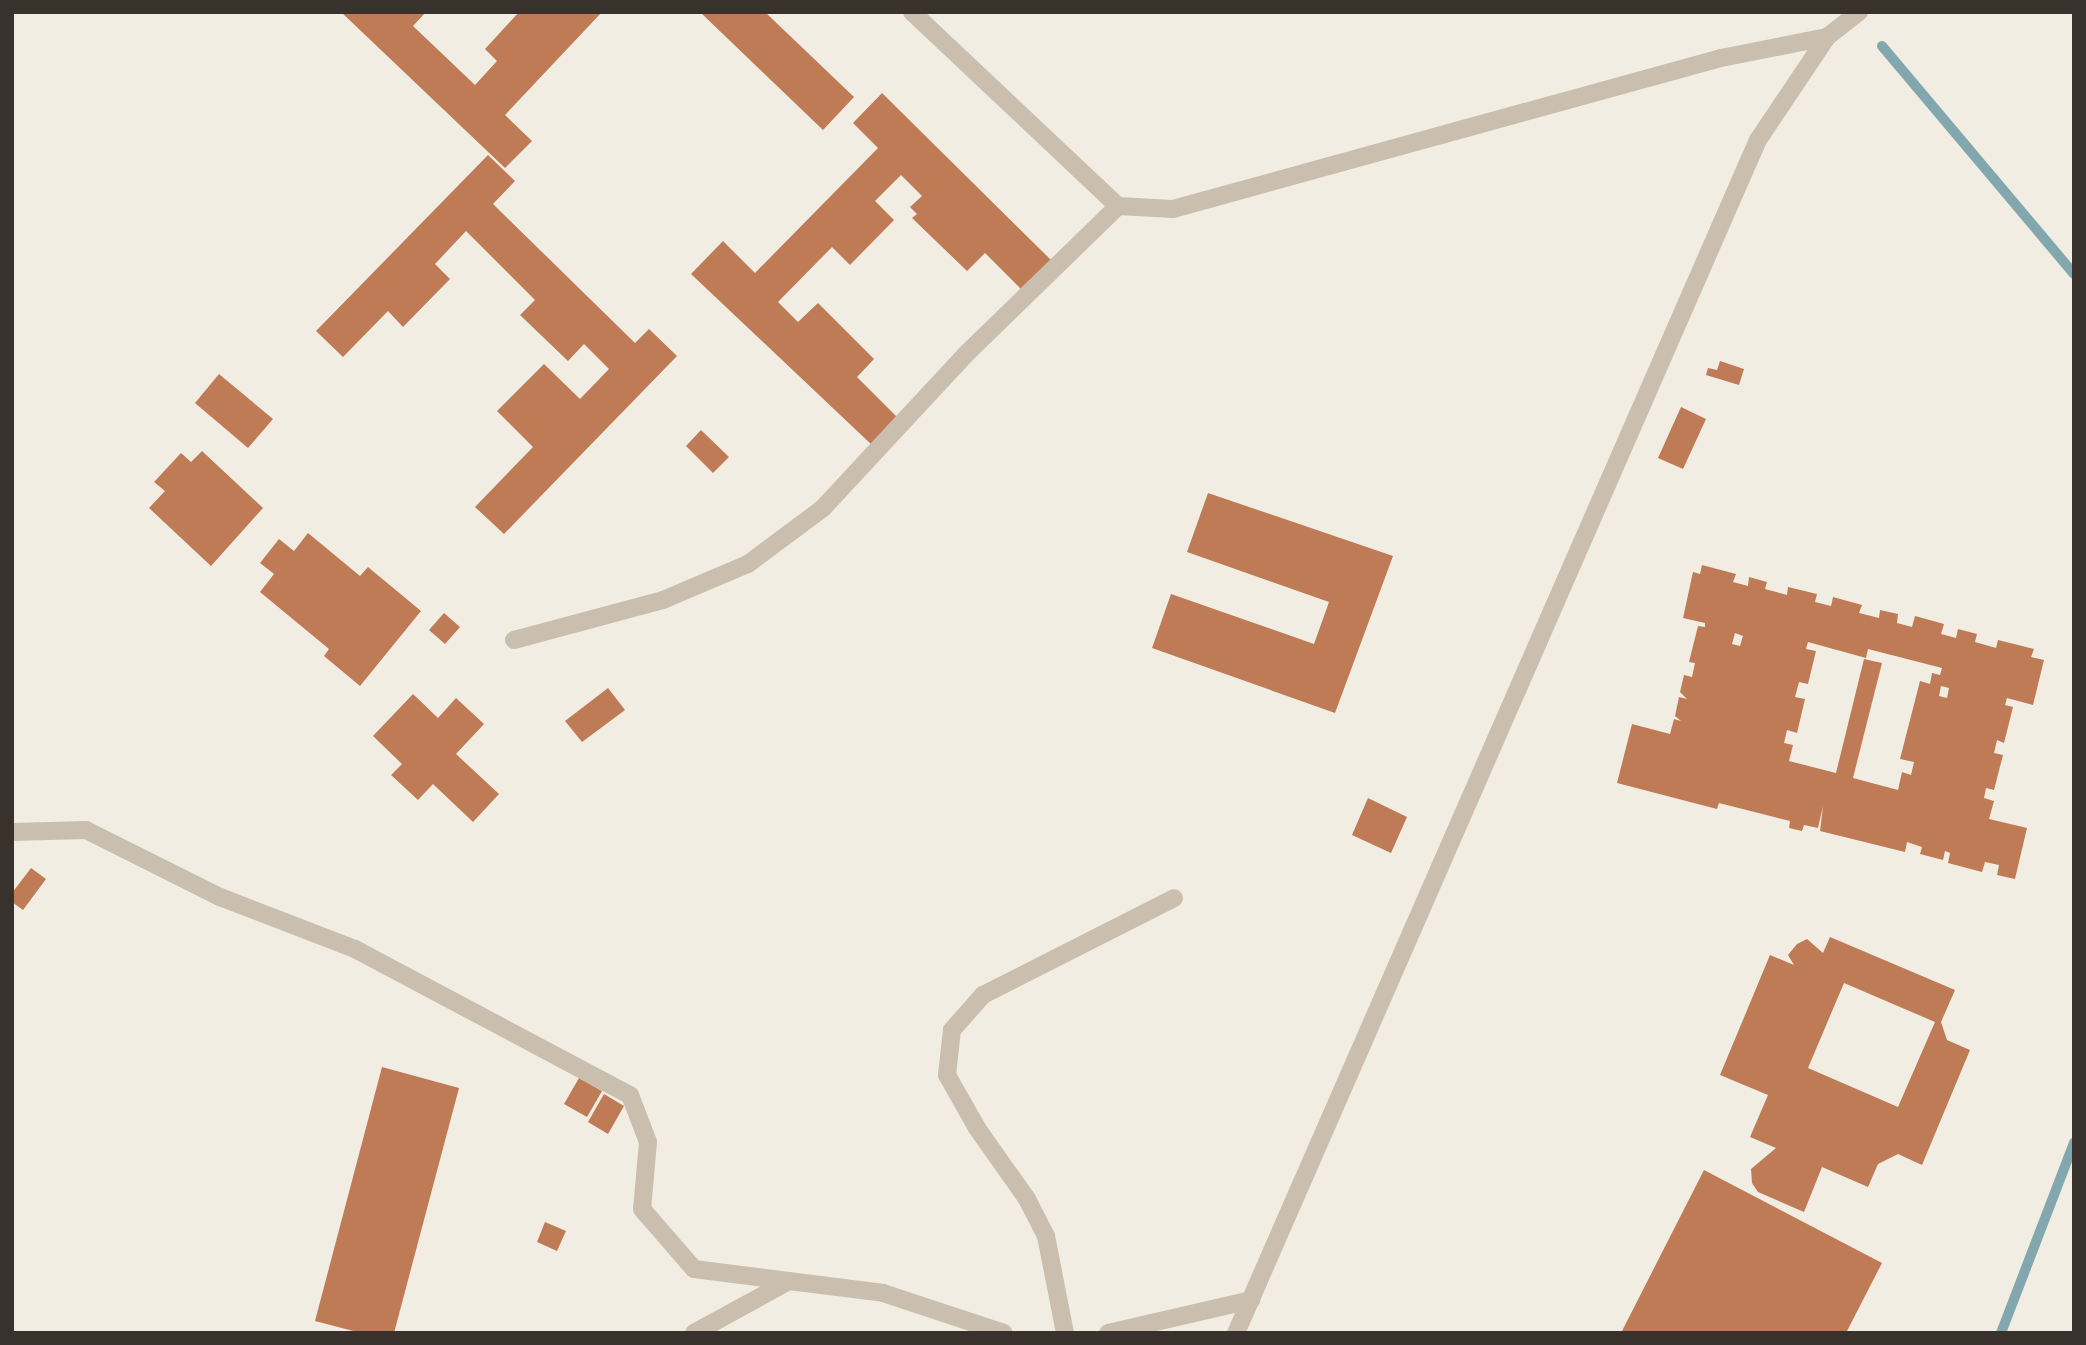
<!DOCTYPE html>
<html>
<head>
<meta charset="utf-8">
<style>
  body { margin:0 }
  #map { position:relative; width:2086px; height:1345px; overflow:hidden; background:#f2ede2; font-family:Raleway,sans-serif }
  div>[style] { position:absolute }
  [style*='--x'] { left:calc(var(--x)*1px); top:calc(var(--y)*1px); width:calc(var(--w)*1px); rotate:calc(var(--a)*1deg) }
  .stream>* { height:10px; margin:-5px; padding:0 5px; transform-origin:5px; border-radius:5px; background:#83a7ae }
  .building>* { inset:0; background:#be7b55 }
  .service>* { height:18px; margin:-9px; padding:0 9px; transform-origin:9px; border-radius:9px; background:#cabfae }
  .minor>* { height:18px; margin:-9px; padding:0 9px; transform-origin:9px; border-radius:9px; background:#cabfae }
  span { translate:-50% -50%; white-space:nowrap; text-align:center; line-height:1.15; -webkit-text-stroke:7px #faf6ef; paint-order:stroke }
  .frame { position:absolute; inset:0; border:14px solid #39322c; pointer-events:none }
</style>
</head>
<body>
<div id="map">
  <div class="stream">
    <div style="--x:1882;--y:46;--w:298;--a:49.9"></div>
    <div style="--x:2001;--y:1333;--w:204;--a:-69"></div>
  </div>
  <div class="building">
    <div style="clip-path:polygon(341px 12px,426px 12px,413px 26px,475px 85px,497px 61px,485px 49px,519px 12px,602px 12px,505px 115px,532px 141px,505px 168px)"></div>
    <div style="clip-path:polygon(700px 12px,765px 12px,854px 97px,823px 130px)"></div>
    <div style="clip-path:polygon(882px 93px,1052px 261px,1023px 291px,985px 253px,967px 271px,912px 218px,917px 214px,910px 207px,922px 196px,901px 175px,875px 201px,894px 220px,850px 265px,832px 247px,778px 302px,798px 322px,818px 303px,874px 359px,857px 377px,899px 419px,873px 446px,691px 274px,723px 241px,755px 273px,878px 148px,853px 123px)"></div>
    <div style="clip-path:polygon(488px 155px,515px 181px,493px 204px,635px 343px,649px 329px,677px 356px,504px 534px,475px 507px,533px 447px,497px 411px,544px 364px,580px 399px,609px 369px,584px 344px,568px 361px,520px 315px,535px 300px,466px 231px,435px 264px,450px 279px,403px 327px,388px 311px,343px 357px,316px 331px)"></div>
    <div style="clip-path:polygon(1720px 361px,1744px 369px,1739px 385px,1706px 375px,1708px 368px,1717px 370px)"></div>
    <div style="clip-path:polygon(219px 374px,273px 419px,248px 448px,195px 403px)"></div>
    <div style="clip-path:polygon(1681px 407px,1706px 419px,1683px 469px,1658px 458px)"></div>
    <div style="clip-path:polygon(701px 430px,729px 457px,713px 473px,686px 446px)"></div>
    <div style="clip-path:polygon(202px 451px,263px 508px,211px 566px,149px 508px,165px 491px,154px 482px,181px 453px,191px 462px)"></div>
    <div style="clip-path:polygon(1208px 493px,1393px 556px,1335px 713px,1152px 648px,1171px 594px,1314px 644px,1329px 602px,1187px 552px)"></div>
    <div style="clip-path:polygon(308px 533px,360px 576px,368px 567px,421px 611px,360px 686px,324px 656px,329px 649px,260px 592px,274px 574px,260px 563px,279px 539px,294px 551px)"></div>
    <div style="clip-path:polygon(evenodd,1702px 565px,1736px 574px,1733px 582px,1748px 586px,1749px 577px,1767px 582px,1765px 589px,1787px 595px,1788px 587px,1817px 594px,1815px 602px,1831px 606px,1833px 597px,1862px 605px,1859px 613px,1879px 618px,1880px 610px,1898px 614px,1897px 623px,1912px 627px,1915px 616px,1944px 624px,1941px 634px,1956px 638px,1958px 629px,1977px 634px,1975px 642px,1996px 648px,1998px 640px,2034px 649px,2031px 657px,2044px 660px,2033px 705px,2007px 698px,2005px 705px,2013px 707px,2004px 743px,1997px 740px,1994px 753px,2003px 755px,1994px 790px,1986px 788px,1984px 798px,1994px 801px,1989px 819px,2027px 828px,2015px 879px,1997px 875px,1999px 865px,1985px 862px,1982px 872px,1948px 863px,1950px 853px,1945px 851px,1943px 860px,1920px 854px,1922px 847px,1907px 842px,1905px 852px,1820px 831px,1823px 806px,1818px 828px,1804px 825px,1802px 831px,1789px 828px,1790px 821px,1719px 803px,1717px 809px,1617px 783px,1632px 724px,1670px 734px,1674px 719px,1681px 721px,1675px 716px,1679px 697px,1687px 699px,1680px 692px,1684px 675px,1692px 677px,1695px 663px,1689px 662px,1698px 626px,1705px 627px,1705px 623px,1683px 618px,1693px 572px,1700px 574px,1702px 565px,1735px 633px,1743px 636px,1740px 646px,1732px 644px,1735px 633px,1702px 565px,1808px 642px,1866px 658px,1868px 649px,1942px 668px,1940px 675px,1932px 673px,1930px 684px,1920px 681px,1900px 759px,1914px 762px,1911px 775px,1902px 772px,1898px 790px,1853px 778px,1882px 663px,1864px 659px,1836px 773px,1789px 761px,1793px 745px,1784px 743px,1787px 730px,1797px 733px,1805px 699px,1795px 697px,1799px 682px,1808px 684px,1816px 651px,1806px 649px,1808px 642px,1702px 565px,1941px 686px,1949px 688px,1947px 698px,1939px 696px,1941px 686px)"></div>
    <div style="clip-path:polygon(444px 613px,460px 627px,445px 644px,429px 630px)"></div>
    <div style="clip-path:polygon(608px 688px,625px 710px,582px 742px,565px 721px)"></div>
    <div style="clip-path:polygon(413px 694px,438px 718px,456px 698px,484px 724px,456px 754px,499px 794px,473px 822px,433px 784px,418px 800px,391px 775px,402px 764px,373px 736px)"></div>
    <div style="clip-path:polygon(1368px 798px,1407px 817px,1391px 853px,1352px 835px)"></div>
    <div style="clip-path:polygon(31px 868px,46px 879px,23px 910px,12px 902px,12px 893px)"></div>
    <div style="clip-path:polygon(evenodd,1830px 937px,1955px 990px,1941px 1022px,1947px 1040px,1970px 1050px,1922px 1165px,1898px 1154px,1878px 1164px,1868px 1187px,1822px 1167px,1804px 1212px,1758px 1192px,1752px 1183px,1751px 1169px,1776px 1148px,1750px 1137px,1768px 1095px,1720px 1075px,1770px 955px,1794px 965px,1788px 955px,1797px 944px,1807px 939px,1823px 953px,1830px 937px,1844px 983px,1935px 1022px,1898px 1107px,1808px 1068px,1844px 983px)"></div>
    <div style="clip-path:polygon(382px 1067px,459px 1088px,394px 1333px,361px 1333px,315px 1321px)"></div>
    <div style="clip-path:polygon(579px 1078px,602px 1091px,587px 1117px,564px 1104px)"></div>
    <div style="clip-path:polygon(604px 1094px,624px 1106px,608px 1134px,588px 1122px)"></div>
    <div style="clip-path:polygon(1704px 1170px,1882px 1263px,1846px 1333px,1621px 1333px)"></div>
    <div style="clip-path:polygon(545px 1222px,566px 1231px,557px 1251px,537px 1242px)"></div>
  </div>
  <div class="service">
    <div style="--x:912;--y:12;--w:283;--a:43.3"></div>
    <div style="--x:1118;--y:206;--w:55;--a:3.1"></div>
    <div style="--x:1173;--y:209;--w:568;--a:-15.41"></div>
    <div style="--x:1721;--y:58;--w:108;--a:-11.2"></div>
    <div style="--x:514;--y:640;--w:154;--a:-15"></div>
    <div style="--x:663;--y:600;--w:92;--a:-23"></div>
    <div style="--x:748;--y:564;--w:94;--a:-36.7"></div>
    <div style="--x:823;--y:508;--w:209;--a:-47.1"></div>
    <div style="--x:965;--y:355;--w:214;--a:-44.2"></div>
    <div style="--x:694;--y:1333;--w:108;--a:-28.7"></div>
    <div style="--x:1065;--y:1333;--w:99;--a:-101.1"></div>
    <div style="--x:1046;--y:1236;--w:42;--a:-117.2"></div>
    <div style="--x:1027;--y:1199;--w:87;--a:-125.2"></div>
    <div style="--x:977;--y:1128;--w:61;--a:-119.5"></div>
    <div style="--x:947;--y:1075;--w:45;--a:-83.7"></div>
    <div style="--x:952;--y:1030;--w:47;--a:-48.5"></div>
    <div style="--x:983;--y:995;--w:214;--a:-26.9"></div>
    <div style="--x:1236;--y:1333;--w:1302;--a:-66.37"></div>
    <div style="--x:1758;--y:140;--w:124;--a:-56.2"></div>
    <div style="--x:1827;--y:37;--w:41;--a:-38"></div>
  </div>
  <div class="minor">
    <div style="--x:12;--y:832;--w:74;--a:-1.5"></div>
    <div style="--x:86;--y:830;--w:150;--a:26.6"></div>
    <div style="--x:220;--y:897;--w:145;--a:21.1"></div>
    <div style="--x:355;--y:949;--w:311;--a:28"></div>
    <div style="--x:630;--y:1095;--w:50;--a:69"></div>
    <div style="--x:648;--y:1142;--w:67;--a:95.1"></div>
    <div style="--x:642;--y:1209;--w:79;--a:49.1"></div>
    <div style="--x:694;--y:1269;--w:191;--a:7.2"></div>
    <div style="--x:883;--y:1293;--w:127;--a:18.3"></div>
    <div style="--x:1108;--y:1333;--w:147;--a:-13"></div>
  </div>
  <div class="frame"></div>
</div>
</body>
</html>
